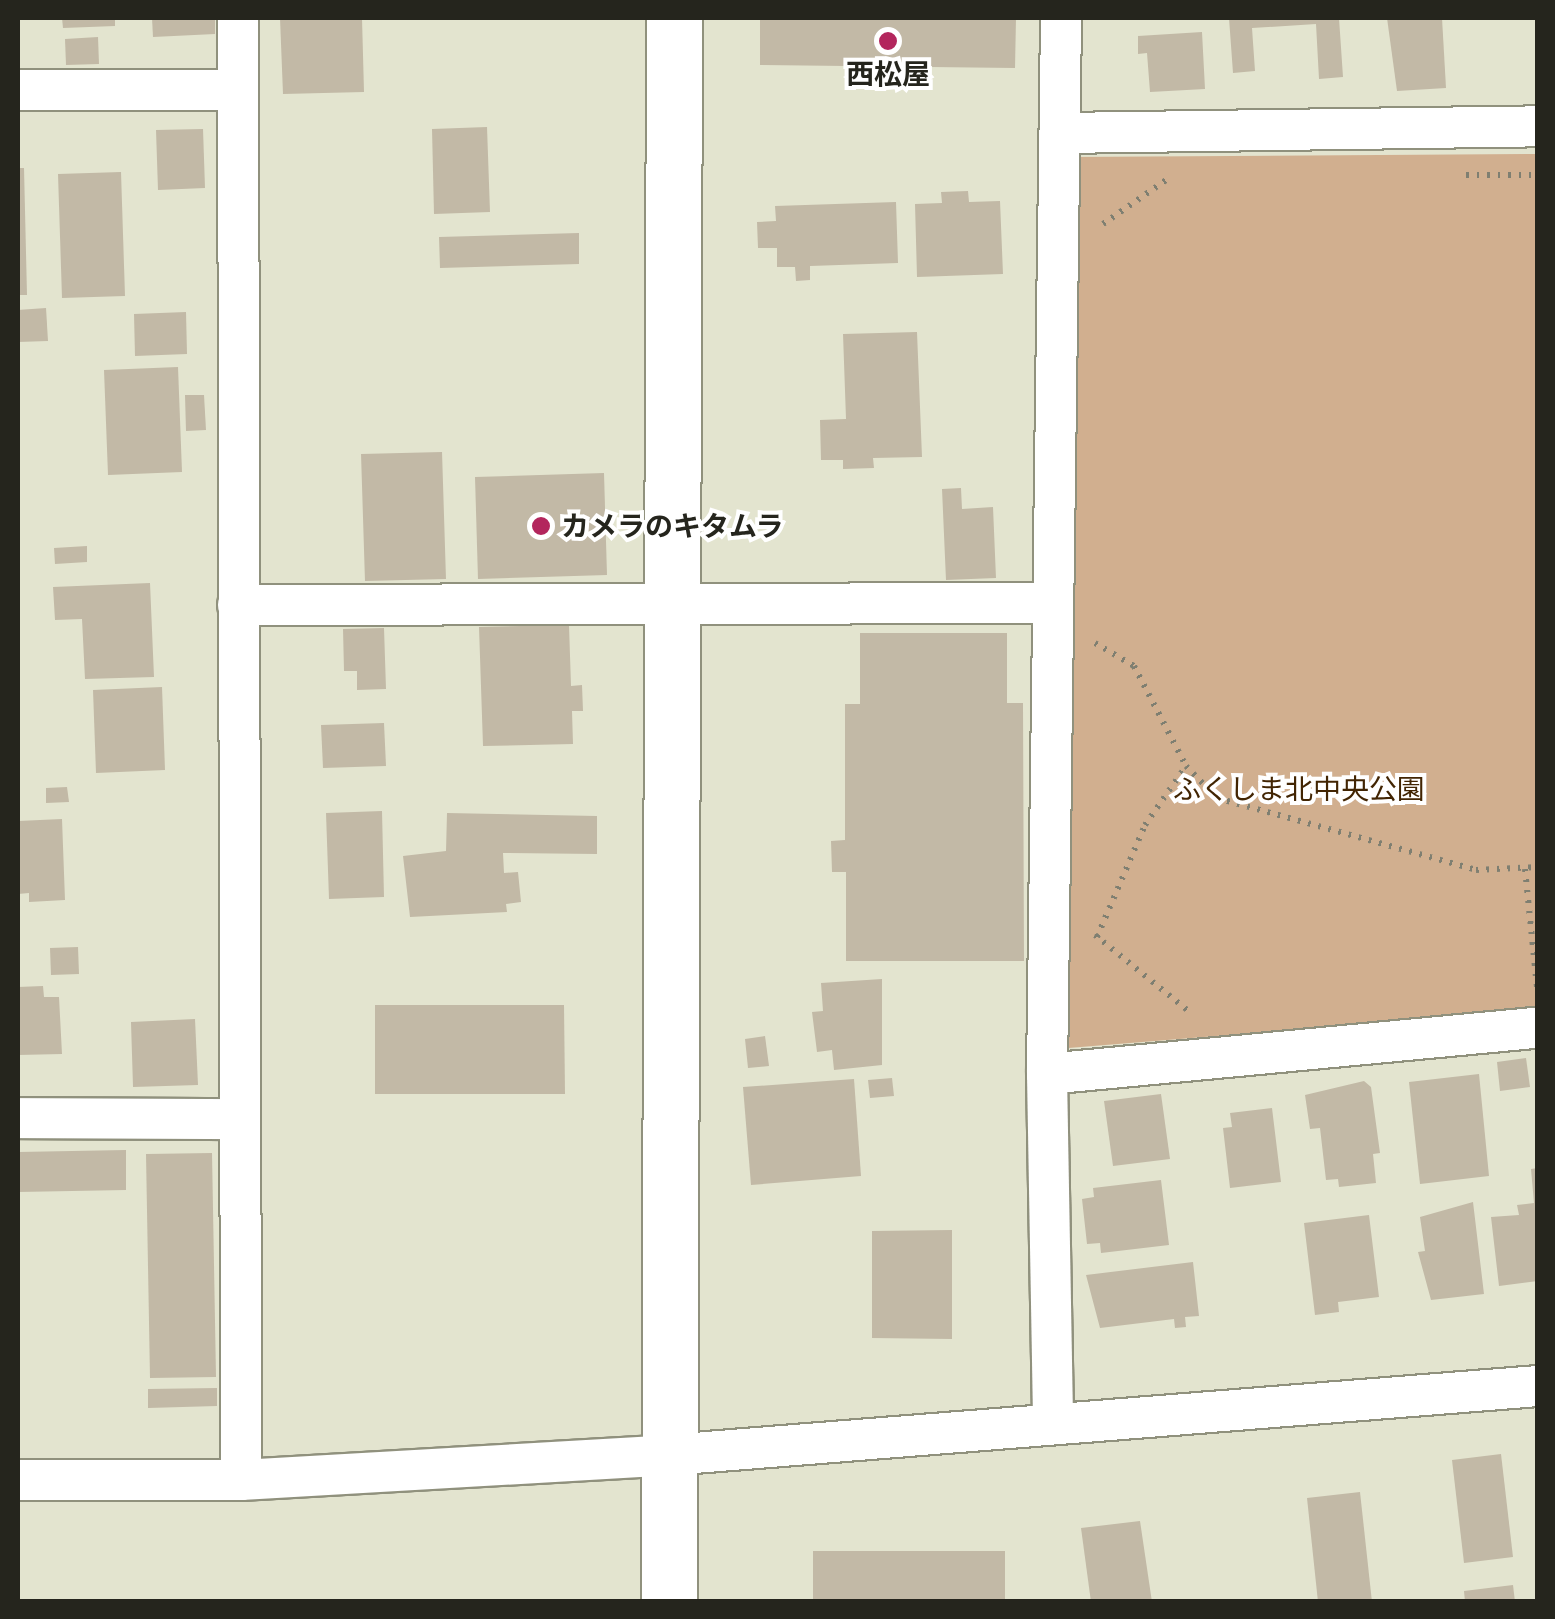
<!DOCTYPE html>
<html>
<head>
<meta charset="utf-8">
<style>
  body { margin:0 }
  #map { position:relative; width:1555px; height:1619px; overflow:hidden; background:#e3e4cf; font-family:Figtree,"Noto Sans JP",sans-serif }
  div>[style] { position:absolute }
  [style*='--x'] { left:calc(var(--x)*1px); top:calc(var(--y)*1px); width:calc(var(--w)*1px); rotate:calc(var(--a)*1deg) }
  .green>* { inset:0; background:#d1af8f }
  .building>* { inset:0; background:#c2b9a6 }
  .path>* { height:6px; margin-top:-3px; transform-origin:0; background:repeating-linear-gradient(90deg,#7f7f71 0 2.5px,transparent 0 10.5px) }
  .roads { filter:drop-shadow(2px 0 #90917d) drop-shadow(-2px 0 #90917d) drop-shadow(0 2px #90917d) drop-shadow(0 -2px #90917d) }
  .street>* { height:40px; margin:-20px; padding:0 20px; transform-origin:20px; border-radius:20px; background:#fff }
  .secondary>* { height:55px; margin:-27.5px; padding:0 27.5px; transform-origin:27.5px; border-radius:27.5px; background:#fff }
  .dots>* { width:28px; height:28px; translate:-50% -50%; box-sizing:border-box; border:5px solid #fff; border-radius:50% }
  span { translate:-50% -50%; white-space:nowrap; text-align:center; line-height:1.15; -webkit-text-stroke:8px #fff; paint-order:stroke }
  .poi-label { font-size:28px; color:#25251d; font-weight:700 }
  .left { translate:0 -50%; text-align:left }
  .park-label { font-size:28px; color:#422503 }
  .frame { position:absolute; inset:0; border:20px solid #25251d; pointer-events:none }
</style>
</head>
<body>
<div id="map">
  <div class="green">
    <div style="clip-path:polygon(1537px 154px,1537px 1010px,1056px 1049px,1069px 157px)"></div>
  </div>
  <div class="building">
    <div style="clip-path:polygon(62px 18px,115px 18px,115px 26px,63px 28px)"></div>
    <div style="clip-path:polygon(152px 18px,215px 18px,215px 34px,153px 37px)"></div>
    <div style="clip-path:polygon(280px 18px,362px 18px,364px 92px,283px 94px)"></div>
    <div style="clip-path:polygon(760px 18px,1016px 18px,1015px 68px,760px 65px)"></div>
    <div style="clip-path:polygon(1229px 18px,1339px 18px,1343px 77px,1319px 79px,1316px 24px,1252px 28px,1255px 71px,1233px 73px)"></div>
    <div style="clip-path:polygon(1387px 18px,1442px 18px,1446px 88px,1397px 91px)"></div>
    <div style="clip-path:polygon(1202px 32px,1205px 89px,1150px 92px,1147px 53px,1138px 54px,1138px 36px)"></div>
    <div style="clip-path:polygon(98px 37px,99px 64px,66px 65px,65px 39px)"></div>
    <div style="clip-path:polygon(487px 127px,490px 212px,434px 214px,432px 129px)"></div>
    <div style="clip-path:polygon(203px 129px,205px 188px,158px 190px,156px 130px)"></div>
    <div style="clip-path:polygon(18px 168px,24px 168px,27px 295px,18px 295px)"></div>
    <div style="clip-path:polygon(121px 172px,125px 296px,62px 298px,58px 174px)"></div>
    <div style="clip-path:polygon(968px 191px,969px 202px,1000px 201px,1003px 274px,917px 277px,915px 204px,942px 203px,941px 192px)"></div>
    <div style="clip-path:polygon(896px 202px,898px 263px,810px 266px,810px 280px,796px 281px,795px 267px,777px 267px,777px 248px,758px 248px,757px 222px,776px 221px,775px 206px)"></div>
    <div style="clip-path:polygon(579px 233px,579px 264px,440px 268px,439px 237px)"></div>
    <div style="clip-path:polygon(46px 308px,48px 341px,18px 342px,18px 310px)"></div>
    <div style="clip-path:polygon(186px 312px,187px 354px,135px 356px,134px 314px)"></div>
    <div style="clip-path:polygon(917px 332px,922px 457px,873px 458px,874px 468px,843px 469px,843px 460px,821px 460px,820px 420px,846px 419px,843px 334px)"></div>
    <div style="clip-path:polygon(178px 367px,182px 472px,108px 475px,104px 370px)"></div>
    <div style="clip-path:polygon(185px 395px,204px 395px,206px 430px,186px 431px)"></div>
    <div style="clip-path:polygon(442px 452px,446px 579px,365px 581px,361px 454px)"></div>
    <div style="clip-path:polygon(604px 473px,607px 575px,478px 579px,475px 477px)"></div>
    <div style="clip-path:polygon(961px 488px,962px 509px,993px 507px,996px 578px,946px 580px,942px 489px)"></div>
    <div style="clip-path:polygon(87px 546px,87px 562px,55px 564px,54px 548px)"></div>
    <div style="clip-path:polygon(150px 583px,154px 677px,85px 679px,82px 619px,55px 620px,53px 587px)"></div>
    <div style="clip-path:polygon(569px 625px,571px 686px,582px 685px,583px 711px,572px 711px,573px 744px,483px 746px,479px 627px)"></div>
    <div style="clip-path:polygon(384px 628px,386px 689px,357px 690px,357px 671px,344px 671px,343px 629px)"></div>
    <div style="clip-path:polygon(860px 633px,1007px 633px,1007px 703px,1023px 703px,1024px 961px,846px 961px,846px 872px,832px 872px,831px 841px,845px 840px,845px 704px,860px 704px)"></div>
    <div style="clip-path:polygon(162px 687px,165px 770px,96px 773px,93px 690px)"></div>
    <div style="clip-path:polygon(384px 723px,386px 766px,323px 768px,321px 725px)"></div>
    <div style="clip-path:polygon(67px 787px,69px 802px,46px 803px,46px 788px)"></div>
    <div style="clip-path:polygon(382px 811px,384px 897px,329px 899px,326px 813px)"></div>
    <div style="clip-path:polygon(447px 813px,597px 816px,597px 854px,503px 853px,504px 873px,518px 872px,521px 902px,506px 904px,507px 912px,410px 917px,403px 856px,446px 851px)"></div>
    <div style="clip-path:polygon(62px 819px,65px 900px,29px 902px,29px 893px,18px 894px,18px 821px)"></div>
    <div style="clip-path:polygon(78px 947px,79px 974px,51px 975px,50px 948px)"></div>
    <div style="clip-path:polygon(882px 979px,882px 1065px,834px 1070px,832px 1050px,817px 1052px,812px 1012px,823px 1011px,821px 983px)"></div>
    <div style="clip-path:polygon(43px 986px,44px 997px,59px 997px,62px 1054px,18px 1055px,18px 987px)"></div>
    <div style="clip-path:polygon(375px 1005px,564px 1005px,565px 1094px,375px 1094px)"></div>
    <div style="clip-path:polygon(195px 1019px,198px 1085px,133px 1087px,131px 1022px)"></div>
    <div style="clip-path:polygon(765px 1036px,769px 1066px,748px 1068px,745px 1039px)"></div>
    <div style="clip-path:polygon(1526px 1058px,1530px 1087px,1500px 1091px,1497px 1062px)"></div>
    <div style="clip-path:polygon(1479px 1074px,1489px 1176px,1420px 1184px,1409px 1082px)"></div>
    <div style="clip-path:polygon(892px 1078px,894px 1096px,870px 1098px,868px 1080px)"></div>
    <div style="clip-path:polygon(854px 1079px,861px 1176px,751px 1185px,743px 1087px)"></div>
    <div style="clip-path:polygon(1364px 1081px,1371px 1087px,1380px 1153px,1373px 1154px,1376px 1183px,1339px 1187px,1338px 1179px,1326px 1180px,1320px 1128px,1310px 1129px,1305px 1095px)"></div>
    <div style="clip-path:polygon(1161px 1094px,1170px 1159px,1113px 1166px,1104px 1101px)"></div>
    <div style="clip-path:polygon(1272px 1108px,1281px 1182px,1230px 1188px,1223px 1128px,1232px 1127px,1230px 1113px)"></div>
    <div style="clip-path:polygon(126px 1150px,126px 1190px,18px 1192px,18px 1152px)"></div>
    <div style="clip-path:polygon(212px 1153px,216px 1377px,150px 1378px,146px 1154px)"></div>
    <div style="clip-path:polygon(1538px 1168px,1538px 1281px,1499px 1286px,1491px 1217px,1519px 1215px,1517px 1205px,1534px 1203px,1531px 1169px)"></div>
    <div style="clip-path:polygon(1161px 1180px,1169px 1245px,1101px 1253px,1100px 1243px,1087px 1244px,1082px 1199px,1094px 1197px,1093px 1188px)"></div>
    <div style="clip-path:polygon(1473px 1202px,1484px 1294px,1431px 1300px,1418px 1252px,1425px 1251px,1420px 1217px)"></div>
    <div style="clip-path:polygon(1369px 1215px,1379px 1297px,1338px 1302px,1339px 1312px,1315px 1315px,1304px 1223px)"></div>
    <div style="clip-path:polygon(952px 1230px,952px 1339px,872px 1338px,872px 1231px)"></div>
    <div style="clip-path:polygon(1193px 1262px,1199px 1316px,1185px 1317px,1186px 1327px,1175px 1328px,1174px 1319px,1100px 1328px,1086px 1275px)"></div>
    <div style="clip-path:polygon(217px 1388px,217px 1406px,148px 1408px,148px 1389px)"></div>
    <div style="clip-path:polygon(1501px 1454px,1513px 1557px,1464px 1563px,1452px 1460px)"></div>
    <div style="clip-path:polygon(1360px 1492px,1372px 1602px,1318px 1602px,1307px 1498px)"></div>
    <div style="clip-path:polygon(1140px 1521px,1152px 1602px,1091px 1602px,1081px 1528px)"></div>
    <div style="clip-path:polygon(813px 1551px,1005px 1551px,1005px 1602px,813px 1602px)"></div>
    <div style="clip-path:polygon(1513px 1585px,1515px 1602px,1465px 1602px,1464px 1591px)"></div>
  </div>
  <div class="path">
    <div style="--x:1466;--y:175;--w:72;--a:0"></div>
    <div style="--x:1103;--y:224;--w:80;--a:-34.9"></div>
    <div style="--x:1095;--y:643;--w:45;--a:30.5"></div>
    <div style="--x:1134;--y:666;--w:113;--a:62.5"></div>
    <div style="--x:1186;--y:766;--w:45;--a:45.9"></div>
    <div style="--x:1217;--y:798;--w:269;--a:15.5"></div>
    <div style="--x:1476;--y:870;--w:62;--a:-2.8"></div>
    <div style="--x:1525;--y:869;--w:119;--a:84.2"></div>
    <div style="--x:1095;--y:935;--w:124;--a:39.1"></div>
    <div style="--x:1097;--y:937;--w:122;--a:-66.8"></div>
    <div style="--x:1145;--y:825;--w:72;--a:-55.2"></div>
  </div>
  <div class="roads">
    <div class="street">
      <div style="--x:238;--y:18;--w:1462;--a:89.88"></div>
      <div style="--x:1061;--y:18;--w:1056;--a:90.76"></div>
      <div style="--x:1047;--y:1074;--w:493;--a:-5.4"></div>
      <div style="--x:18;--y:90;--w:220;--a:0"></div>
      <div style="--x:1060;--y:133;--w:478;--a:-0.8"></div>
      <div style="--x:238;--y:605;--w:815;--a:-0.14"></div>
      <div style="--x:1047;--y:1074;--w:348;--a:89"></div>
      <div style="--x:18;--y:1118;--w:221;--a:0.3"></div>
      <div style="--x:18;--y:1480;--w:223;--a:0"></div>
      <div style="--x:241;--y:1480;--w:429;--a:-3.3"></div>
      <div style="--x:669;--y:1455;--w:872;--a:-4.54"></div>
    </div>
    <div class="secondary">
      <div style="--x:669;--y:1602;--w:1584;--a:-89.82"></div>
    </div>
  </div>
  <div class="dots">
    <div style="left:888px;top:41px;background:#b3265d"></div>
    <div style="left:541px;top:526px;background:#b3265d"></div>
  </div>
  <div class="poi-label">
    <span style="left:888px;top:74px">西松屋</span>
    <span class="left" style="left:561px;top:526px">カメラのキタムラ</span>
  </div>
  <div class="park-label">
    <span style="left:1299px;top:789px">ふくしま北中央公園</span>
  </div>
  <div class="frame"></div>
</div>
</body>
</html>
